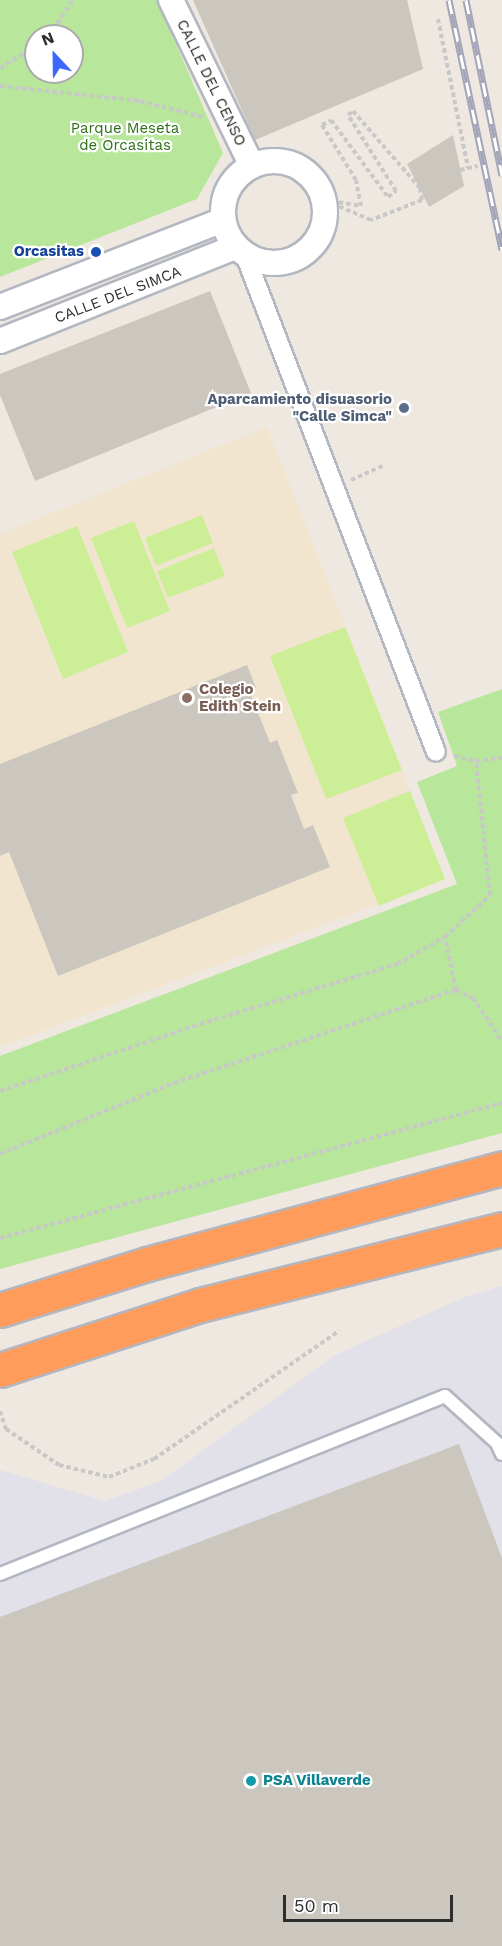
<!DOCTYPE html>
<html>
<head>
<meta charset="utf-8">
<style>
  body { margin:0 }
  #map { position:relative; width:502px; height:1946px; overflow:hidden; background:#efe8e0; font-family:"Work Sans",sans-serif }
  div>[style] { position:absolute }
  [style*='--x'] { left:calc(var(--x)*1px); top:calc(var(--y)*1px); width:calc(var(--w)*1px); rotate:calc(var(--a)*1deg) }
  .industrial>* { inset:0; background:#e2e0e8 }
  .education>* { inset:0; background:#f1e5cf }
  .green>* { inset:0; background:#b8e79b }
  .pitch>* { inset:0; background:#ccee97 }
  .building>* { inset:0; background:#cbc6be }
  .path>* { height:4px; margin-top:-2px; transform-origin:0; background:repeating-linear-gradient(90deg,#c8c8c8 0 4.5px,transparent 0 7.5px) }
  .roads { filter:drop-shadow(2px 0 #b3b7c1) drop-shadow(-2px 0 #b3b7c1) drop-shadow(0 2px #b3b7c1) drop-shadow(0 -2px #b3b7c1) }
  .service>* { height:12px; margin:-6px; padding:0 6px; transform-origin:6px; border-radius:6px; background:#fff }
  .pedestrian>* { height:18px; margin:-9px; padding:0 9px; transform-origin:9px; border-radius:9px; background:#fff }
  .minor>* { height:24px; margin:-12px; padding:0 12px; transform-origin:12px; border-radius:12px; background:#fff }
  .minor>.ring { margin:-12px; padding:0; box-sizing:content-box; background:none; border:24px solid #fff; border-radius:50% }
  .motorway>* { height:33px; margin:-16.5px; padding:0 16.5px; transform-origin:16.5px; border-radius:16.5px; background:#ff9c5b }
  .rail>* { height:7px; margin-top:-3.5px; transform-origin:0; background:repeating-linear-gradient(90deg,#fff 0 14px,#a2a6b8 0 28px); box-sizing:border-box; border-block:2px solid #a2a6b8 }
  .dots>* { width:16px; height:16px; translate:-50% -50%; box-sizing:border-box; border:3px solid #fff; border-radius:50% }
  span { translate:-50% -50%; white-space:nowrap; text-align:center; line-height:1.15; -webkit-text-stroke:4.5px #fff; paint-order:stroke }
  .street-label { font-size:15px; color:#2d2d2d }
  .park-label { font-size:15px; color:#2e6f18 }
  .transit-label { font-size:15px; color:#164399; font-weight:700 }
  .right { translate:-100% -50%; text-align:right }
  .service-label { font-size:15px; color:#4e5e75; font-weight:700 }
  .education-label { font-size:15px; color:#785e54; font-weight:700 }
  .left { translate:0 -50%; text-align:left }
  .culture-label { font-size:15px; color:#0d838f; font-weight:700 }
  .north { position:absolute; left:24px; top:24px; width:60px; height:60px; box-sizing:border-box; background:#fff; border:2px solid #ababab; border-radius:50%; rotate:338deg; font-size:16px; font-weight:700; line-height:24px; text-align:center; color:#2d2d2d }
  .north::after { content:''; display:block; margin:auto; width:21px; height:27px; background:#3d68ff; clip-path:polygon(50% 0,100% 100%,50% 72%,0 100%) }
  .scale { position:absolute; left:283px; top:1895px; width:170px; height:27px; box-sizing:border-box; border:3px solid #2d2d2d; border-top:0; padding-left:8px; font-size:18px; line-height:21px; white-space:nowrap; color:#2d2d2d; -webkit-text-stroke:4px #fff; paint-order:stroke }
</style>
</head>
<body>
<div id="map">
  <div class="industrial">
    <div style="clip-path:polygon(502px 1286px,502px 1946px,0 1946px,0 1470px,105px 1501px,161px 1481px,335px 1355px,465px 1297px)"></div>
  </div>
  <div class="education">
    <div style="clip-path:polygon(267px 427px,445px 879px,0 1047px,0 534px)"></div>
  </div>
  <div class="green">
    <div style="clip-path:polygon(evenodd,0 0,157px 0,223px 153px,197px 199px,0 277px,0 0,36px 36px,72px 36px,72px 72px,36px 72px,36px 36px)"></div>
    <div style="clip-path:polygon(502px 689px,502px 1133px,0 1269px,0 1056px,457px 884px,417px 782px,457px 766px,438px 712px)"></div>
  </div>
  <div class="pitch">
    <div style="clip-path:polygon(202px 515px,213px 543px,156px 566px,145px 538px)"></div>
    <div style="clip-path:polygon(134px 521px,170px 611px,127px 628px,91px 538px)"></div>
    <div style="clip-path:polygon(77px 526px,128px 652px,63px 679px,12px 552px)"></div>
    <div style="clip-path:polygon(214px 548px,225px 576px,168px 598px,157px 571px)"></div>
    <div style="clip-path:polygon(345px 627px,402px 770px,326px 799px,270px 656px)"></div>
    <div style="clip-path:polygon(410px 791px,445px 879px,379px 906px,343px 818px)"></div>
  </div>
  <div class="building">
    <div style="clip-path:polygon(193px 0,407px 0,423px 69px,255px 140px)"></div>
    <div style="clip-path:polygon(453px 135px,464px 186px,429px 207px,407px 164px)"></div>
    <div style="clip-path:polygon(210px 291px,251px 393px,35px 481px,0 395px,0 374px)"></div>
    <div style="clip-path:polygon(247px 665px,256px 688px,249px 690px,270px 743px,277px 740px,298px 793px,291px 795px,304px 829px,313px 825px,330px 867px,58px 976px,9px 852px,0 856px,0 764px)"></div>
    <div style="clip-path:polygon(459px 1444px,502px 1558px,502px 1946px,0 1946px,0 1617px)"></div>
  </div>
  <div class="path">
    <div style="--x:438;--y:19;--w:152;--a:78.6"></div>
    <div style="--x:49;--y:36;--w:43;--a:-56.3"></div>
    <div style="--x:0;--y:68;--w:42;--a:-31.4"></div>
    <div style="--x:0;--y:86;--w:141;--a:6.1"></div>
    <div style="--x:140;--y:101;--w:65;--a:14.3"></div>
    <div style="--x:353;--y:111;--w:102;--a:49"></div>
    <div style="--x:420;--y:188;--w:12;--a:81"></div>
    <div style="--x:422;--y:200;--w:55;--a:158.6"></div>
    <div style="--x:371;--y:220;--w:51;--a:-156.9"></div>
    <div style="--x:324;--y:200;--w:37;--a:9"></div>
    <div style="--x:361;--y:206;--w:26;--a:-101"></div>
    <div style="--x:356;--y:180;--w:65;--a:-121.7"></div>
    <div style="--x:322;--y:125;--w:10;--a:-29"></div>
    <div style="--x:331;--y:120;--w:96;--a:53.5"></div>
    <div style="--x:388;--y:197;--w:10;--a:-37"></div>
    <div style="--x:396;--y:191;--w:90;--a:-122.3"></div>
    <div style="--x:348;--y:115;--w:6;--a:-39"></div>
    <div style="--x:460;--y:170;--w:18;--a:-13"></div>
    <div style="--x:351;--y:480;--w:35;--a:-24"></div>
    <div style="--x:454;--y:756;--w:23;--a:13"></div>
    <div style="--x:476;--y:761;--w:26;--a:-7"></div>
    <div style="--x:456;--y:990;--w:54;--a:-101.7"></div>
    <div style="--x:445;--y:937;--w:62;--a:-43"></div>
    <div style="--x:490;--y:895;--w:135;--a:-96"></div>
    <div style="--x:0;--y:1091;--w:211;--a:-18.5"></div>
    <div style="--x:200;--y:1024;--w:206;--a:-16.9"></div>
    <div style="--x:397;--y:964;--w:55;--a:-29.4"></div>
    <div style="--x:0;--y:1154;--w:188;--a:-22.2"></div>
    <div style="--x:174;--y:1083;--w:297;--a:-18.3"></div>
    <div style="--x:456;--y:990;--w:19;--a:25"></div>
    <div style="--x:473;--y:998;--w:52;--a:56"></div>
    <div style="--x:0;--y:1238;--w:520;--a:-15.05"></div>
    <div style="--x:0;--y:1411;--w:19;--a:72"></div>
    <div style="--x:6;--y:1429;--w:64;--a:34.2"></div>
    <div style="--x:59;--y:1465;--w:51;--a:13.5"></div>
    <div style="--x:109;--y:1477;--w:48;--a:-21.8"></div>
    <div style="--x:154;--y:1459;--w:225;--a:-34.7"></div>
  </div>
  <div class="roads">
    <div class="service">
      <div style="--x:0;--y:1574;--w:479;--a:-21.8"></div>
      <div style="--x:445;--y:1396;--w:70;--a:42.1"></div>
      <div style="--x:497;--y:1443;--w:12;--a:66"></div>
    </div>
    <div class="pedestrian">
      <div style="--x:245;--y:255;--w:532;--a:68.98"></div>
    </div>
    <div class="minor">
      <div style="--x:171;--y:0;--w:185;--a:64"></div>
      <div class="ring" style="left:223px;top:161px;width:78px;height:78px"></div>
      <div style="--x:0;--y:307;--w:239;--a:-21.3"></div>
      <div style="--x:0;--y:341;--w:253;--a:-21.8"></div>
    </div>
    <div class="motorway">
      <div style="--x:0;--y:1310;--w:154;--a:-17.4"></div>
      <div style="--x:147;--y:1264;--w:368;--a:-15.1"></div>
      <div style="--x:0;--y:1370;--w:210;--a:-18"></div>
      <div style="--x:200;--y:1305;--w:311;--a:-14.1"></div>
    </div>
  </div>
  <div class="rail">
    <div style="--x:449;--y:0;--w:255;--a:78"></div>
    <div style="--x:466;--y:0;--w:179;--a:78.4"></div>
  </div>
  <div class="dots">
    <div style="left:96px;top:252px;background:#1a4fb4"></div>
    <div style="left:404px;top:408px;background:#5c6f8a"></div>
    <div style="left:187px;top:698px;background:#8d6e63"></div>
    <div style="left:251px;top:1781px;background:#0f9aa8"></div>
  </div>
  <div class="street-label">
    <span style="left:211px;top:83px;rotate:64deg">CALLE DEL CENSO</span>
    <span style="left:118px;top:295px;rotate:-21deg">CALLE DEL SIMCA</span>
  </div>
  <div class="park-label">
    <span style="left:125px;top:137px">Parque Meseta<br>de Orcasitas</span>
  </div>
  <div class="transit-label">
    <span class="right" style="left:84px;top:252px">Orcasitas</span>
  </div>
  <div class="service-label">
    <span class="right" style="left:392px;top:408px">Aparcamiento disuasorio<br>"Calle Simca"</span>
  </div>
  <div class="education-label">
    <span class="left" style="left:199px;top:698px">Colegio<br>Edith Stein</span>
  </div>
  <div class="culture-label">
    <span class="left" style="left:263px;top:1781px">PSA Villaverde</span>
  </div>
  <div class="north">N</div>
  <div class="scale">50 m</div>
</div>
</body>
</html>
